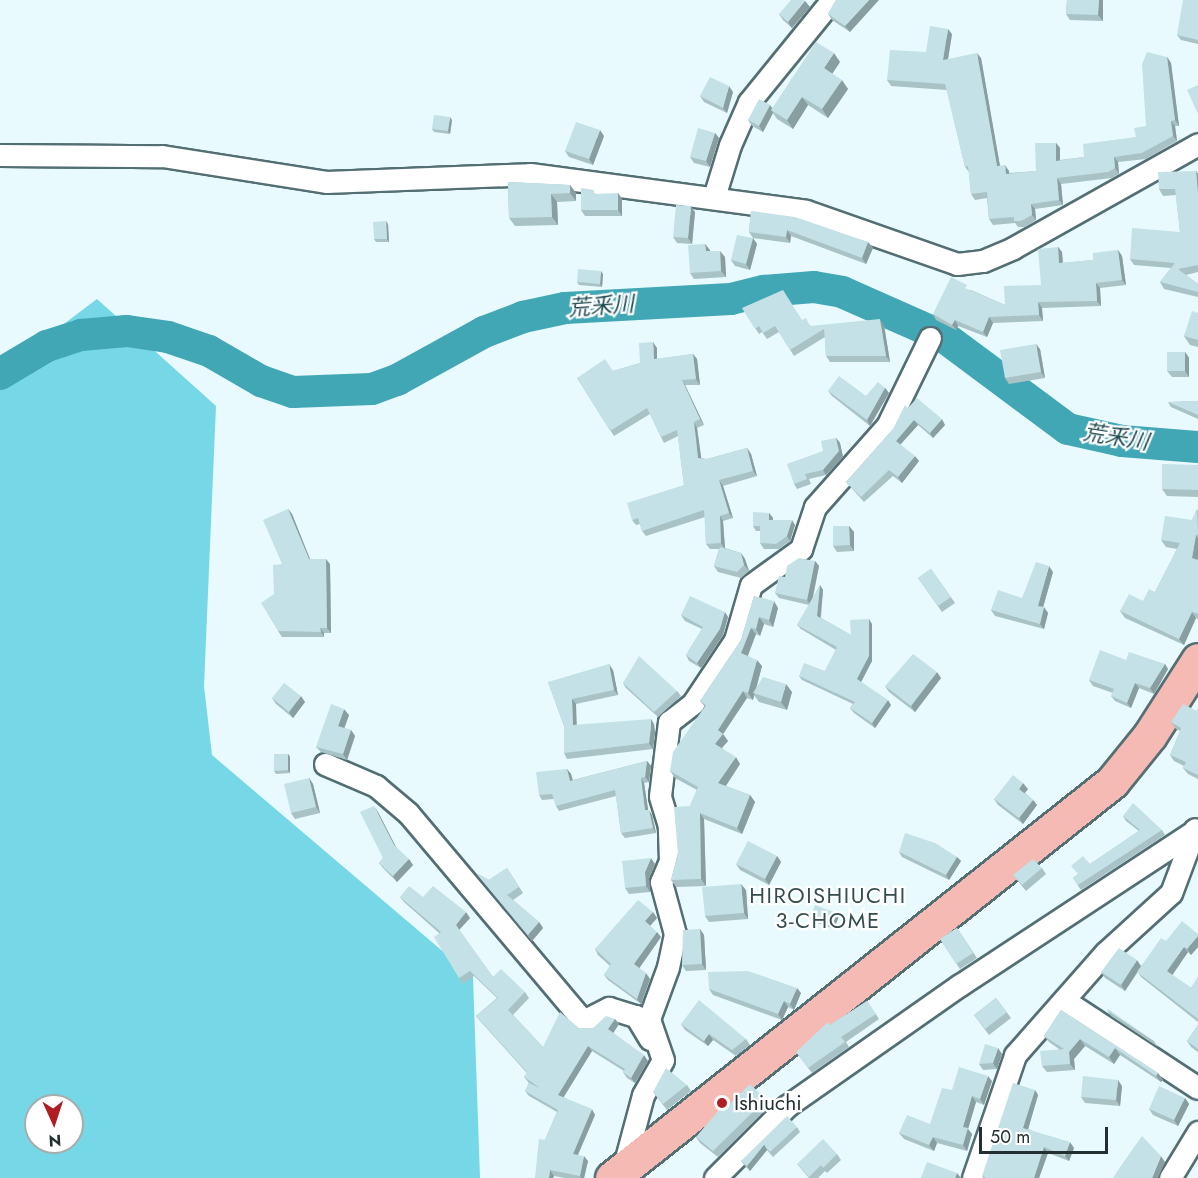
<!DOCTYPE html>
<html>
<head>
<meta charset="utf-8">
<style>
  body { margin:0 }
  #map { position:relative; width:1198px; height:1178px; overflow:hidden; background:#e8fafd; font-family:Jost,"Noto Sans JP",sans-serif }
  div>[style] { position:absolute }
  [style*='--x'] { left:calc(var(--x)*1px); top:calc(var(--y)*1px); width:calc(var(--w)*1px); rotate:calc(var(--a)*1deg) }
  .forest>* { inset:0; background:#76d8e6 }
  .river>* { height:32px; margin:-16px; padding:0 16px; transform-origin:16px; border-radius:16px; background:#42a7b5 }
  .roads { filter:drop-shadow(2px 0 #546f74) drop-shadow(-2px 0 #546f74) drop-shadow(0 2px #546f74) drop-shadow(0 -2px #546f74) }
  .minor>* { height:21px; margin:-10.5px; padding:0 10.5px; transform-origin:10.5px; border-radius:10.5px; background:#fff }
  .trunk>* { height:33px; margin:-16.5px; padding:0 16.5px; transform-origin:16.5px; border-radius:16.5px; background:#f4bab3 }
  .wall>* { inset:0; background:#a8c2c6 }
  .shaded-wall>* { inset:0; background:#889ea1 }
  .building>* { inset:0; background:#c3e1e6 }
  .dots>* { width:16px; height:16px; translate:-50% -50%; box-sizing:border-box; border:3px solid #fff; border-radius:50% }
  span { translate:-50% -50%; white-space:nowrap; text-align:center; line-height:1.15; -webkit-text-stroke:4.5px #fff; paint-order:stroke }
  .poi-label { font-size:21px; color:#232f31 }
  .left { translate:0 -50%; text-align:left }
  .water-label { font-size:22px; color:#1d4a50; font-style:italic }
  .neighbourhood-label { font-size:22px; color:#334d51; letter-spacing:1.5px }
  .north { position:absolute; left:24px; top:1094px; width:60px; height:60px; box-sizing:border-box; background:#fff; border:2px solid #a7acad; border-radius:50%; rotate:177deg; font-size:16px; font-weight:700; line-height:24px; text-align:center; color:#232f31 }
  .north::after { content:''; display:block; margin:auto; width:21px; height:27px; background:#af1e22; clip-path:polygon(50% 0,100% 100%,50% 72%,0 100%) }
  .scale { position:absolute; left:979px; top:1127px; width:129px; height:27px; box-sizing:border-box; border:3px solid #232f31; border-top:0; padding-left:8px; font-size:18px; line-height:21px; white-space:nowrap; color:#232f31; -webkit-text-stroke:4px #fff; paint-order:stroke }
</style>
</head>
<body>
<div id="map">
  <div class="forest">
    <div style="clip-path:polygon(evenodd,97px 299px,216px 406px,204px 686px,212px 755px,473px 977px,480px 1178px,0 1178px,0 372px,97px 299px,36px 1106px,72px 1106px,72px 1142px,36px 1142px,36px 1106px)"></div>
  </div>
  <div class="river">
    <div style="--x:0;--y:374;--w:55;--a:-30.8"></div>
    <div style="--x:47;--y:346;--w:36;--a:-18"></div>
    <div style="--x:81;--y:335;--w:46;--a:-5"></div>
    <div style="--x:127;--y:331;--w:41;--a:8.3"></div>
    <div style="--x:168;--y:337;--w:43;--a:18.9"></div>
    <div style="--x:209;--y:351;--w:60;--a:30"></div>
    <div style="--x:261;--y:381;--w:34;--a:19"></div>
    <div style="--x:293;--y:392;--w:79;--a:-2.2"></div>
    <div style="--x:372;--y:389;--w:27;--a:-20"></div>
    <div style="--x:397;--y:380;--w:99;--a:-28.9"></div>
    <div style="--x:484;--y:332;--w:42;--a:-21"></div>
    <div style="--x:523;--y:317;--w:43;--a:-12.1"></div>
    <div style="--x:565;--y:308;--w:166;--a:-3.1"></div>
    <div style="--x:731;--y:299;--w:34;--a:-14"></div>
    <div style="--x:764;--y:291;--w:50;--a:-4.6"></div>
    <div style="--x:814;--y:287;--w:28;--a:10"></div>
    <div style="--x:842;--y:292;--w:111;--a:23.8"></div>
    <div style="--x:944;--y:337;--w:154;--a:36.6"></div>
    <div style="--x:1068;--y:429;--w:55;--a:12.5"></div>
    <div style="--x:1122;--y:441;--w:76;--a:4.5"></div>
  </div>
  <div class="roads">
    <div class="minor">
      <div style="--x:0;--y:155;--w:162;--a:0.4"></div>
      <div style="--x:162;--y:156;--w:166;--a:9"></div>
      <div style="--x:326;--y:182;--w:204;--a:-2.2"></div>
      <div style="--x:530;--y:174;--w:278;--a:7.6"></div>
      <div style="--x:806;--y:211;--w:160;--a:19.3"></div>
      <div style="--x:957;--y:264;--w:26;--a:-7"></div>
      <div style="--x:983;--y:261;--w:33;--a:-23"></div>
      <div style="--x:1013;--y:248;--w:212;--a:-29.3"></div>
      <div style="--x:714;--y:197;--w:54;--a:-72.9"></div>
      <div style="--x:730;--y:145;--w:47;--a:-66.2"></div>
      <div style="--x:749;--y:102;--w:132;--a:-50.9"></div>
      <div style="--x:325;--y:764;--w:56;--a:23.3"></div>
      <div style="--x:376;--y:786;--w:42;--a:40.2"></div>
      <div style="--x:408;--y:813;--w:272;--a:49.9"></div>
      <div style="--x:583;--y:1021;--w:29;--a:-27"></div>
      <div style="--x:609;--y:1008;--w:28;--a:17"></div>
      <div style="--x:636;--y:1016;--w:27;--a:59"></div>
      <div style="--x:1064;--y:1000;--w:160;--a:33.3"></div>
      <div style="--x:624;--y:1166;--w:73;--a:-75"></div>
      <div style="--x:643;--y:1095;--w:40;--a:-60.3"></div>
      <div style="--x:663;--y:1060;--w:43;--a:-108.9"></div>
      <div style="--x:649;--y:1019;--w:55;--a:-69.9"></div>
      <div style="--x:668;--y:967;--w:34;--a:-78"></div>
      <div style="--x:675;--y:934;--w:54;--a:-105.1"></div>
      <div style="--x:661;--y:882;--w:23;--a:-67"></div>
      <div style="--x:670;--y:861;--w:35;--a:-92"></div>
      <div style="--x:669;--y:826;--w:31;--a:-107"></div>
      <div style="--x:660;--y:796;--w:75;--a:-83.1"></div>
      <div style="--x:669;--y:722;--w:31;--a:-38"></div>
      <div style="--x:693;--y:703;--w:76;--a:-56.3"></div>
      <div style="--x:735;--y:640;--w:57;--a:-73.8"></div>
      <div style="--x:751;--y:585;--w:62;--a:-35.8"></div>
      <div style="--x:801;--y:549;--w:44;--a:-71.6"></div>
      <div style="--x:815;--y:507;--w:108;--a:-48.4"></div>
      <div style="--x:887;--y:426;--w:98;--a:-64"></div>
      <div style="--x:715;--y:1178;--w:102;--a:-45"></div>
      <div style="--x:787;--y:1106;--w:211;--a:-35"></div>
      <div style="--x:960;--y:985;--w:280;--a:-33.3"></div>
      <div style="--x:973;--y:1178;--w:130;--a:-71.1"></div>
      <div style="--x:1015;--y:1055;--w:136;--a:-48.6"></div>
      <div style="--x:1105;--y:953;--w:89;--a:-42.3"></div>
      <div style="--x:1171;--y:893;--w:68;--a:-69.4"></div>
      <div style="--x:1170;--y:1178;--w:54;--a:-58.7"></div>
    </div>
    <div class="trunk">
      <div style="--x:612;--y:1178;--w:638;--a:-38.38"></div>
      <div style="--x:1112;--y:782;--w:60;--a:-51"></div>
      <div style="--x:1150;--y:735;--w:89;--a:-57.4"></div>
    </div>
  </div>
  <div class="wall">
    <div style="clip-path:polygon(836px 0,850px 32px,832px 20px,828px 14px)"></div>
    <div style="clip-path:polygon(1067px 0,1103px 0,1103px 21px,1070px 20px,1066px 14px)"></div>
    <div style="clip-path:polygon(1198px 0,1198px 44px,1181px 40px,1177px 35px)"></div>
    <div style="clip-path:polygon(805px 1px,810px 7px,792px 28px,783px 20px,779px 14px)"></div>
    <div style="clip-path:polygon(952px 34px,948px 59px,981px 58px,1000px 166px,1009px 171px,1009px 173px,1036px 171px,1056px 143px,1060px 148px,1060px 160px,1084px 157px,1136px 137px,1146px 126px,1167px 57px,1171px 63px,1179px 126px,1175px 126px,1177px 141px,1146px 159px,1118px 162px,1119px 174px,1112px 178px,1061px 184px,1063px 205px,1035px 209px,1036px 220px,1025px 227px,1018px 227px,1015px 223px,993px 225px,989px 219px,987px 198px,975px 200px,971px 194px,969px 172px,965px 167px,947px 90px,891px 86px,887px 80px)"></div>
    <div style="clip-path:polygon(840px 62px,832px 74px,848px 89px,828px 118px,808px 105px,793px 129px,777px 119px,773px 113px,763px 132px,752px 126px,748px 120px,770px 105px,772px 108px)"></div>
    <div style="clip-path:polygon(733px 92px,727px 113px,704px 102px,700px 96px)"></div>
    <div style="clip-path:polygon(452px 120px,450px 134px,434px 132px,432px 129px)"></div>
    <div style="clip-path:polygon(715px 133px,719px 138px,710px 167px,694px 163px,690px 157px)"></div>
    <div style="clip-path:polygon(604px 136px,593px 165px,569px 157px,565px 151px)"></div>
    <div style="clip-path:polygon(1196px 171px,1198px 174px,1198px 272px,1186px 275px,1198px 284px,1198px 297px,1164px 289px,1160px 282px,1171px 268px,1134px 265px,1130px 259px,1180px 232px,1176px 195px,1163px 196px,1159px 189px)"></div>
    <div style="clip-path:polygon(508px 182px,570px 185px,576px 193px,576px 201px,557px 202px,558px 225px,515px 226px,509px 218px)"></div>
    <div style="clip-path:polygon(618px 193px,622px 199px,622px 216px,585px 216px,581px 210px)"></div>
    <div style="clip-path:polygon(751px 211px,868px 242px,873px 248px,866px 264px,791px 236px,790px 243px,753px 238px,749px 232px)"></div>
    <div style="clip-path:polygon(695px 212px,692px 244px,677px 243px,673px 237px)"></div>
    <div style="clip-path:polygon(388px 224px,389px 242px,376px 242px,374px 239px)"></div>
    <div style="clip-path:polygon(753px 238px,757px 244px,750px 270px,735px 266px,731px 260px)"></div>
    <div style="clip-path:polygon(705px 244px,710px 251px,725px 257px,726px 277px,694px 279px,690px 273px)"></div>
    <div style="clip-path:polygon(1058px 247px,1062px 252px,1063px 263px,1093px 260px,1118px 250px,1122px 256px,1126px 285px,1100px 288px,1101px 306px,1042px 308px,1043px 321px,993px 323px,987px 337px,958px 326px,956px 330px,936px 320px,933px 314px,971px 290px,1005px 305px,1041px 285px)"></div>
    <div style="clip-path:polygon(603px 274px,602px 287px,579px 285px,577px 282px)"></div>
    <div style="clip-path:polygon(742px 308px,802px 320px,811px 326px,884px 325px,890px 362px,830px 362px,826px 356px,825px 337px,794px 356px,779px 332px,767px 339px,762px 332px,759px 334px)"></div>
    <div style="clip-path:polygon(1198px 313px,1198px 347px,1190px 345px,1184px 336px)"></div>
    <div style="clip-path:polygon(657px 348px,657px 359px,693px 354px,697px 359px,700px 385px,685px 385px,704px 425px,697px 428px,701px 458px,707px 459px,747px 448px,751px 454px,757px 476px,723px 486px,733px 518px,723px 521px,725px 548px,741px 553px,745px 559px,749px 571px,741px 578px,718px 572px,714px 566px,719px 549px,710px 549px,706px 544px,705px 517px,646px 536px,642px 531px,640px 524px,636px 525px,632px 520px,684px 485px,678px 436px,664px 443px,661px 437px,650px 414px,614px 436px,577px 378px,613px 371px,640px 363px)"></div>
    <div style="clip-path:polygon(1040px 349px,1045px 378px,1009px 384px,1005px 378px)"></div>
    <div style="clip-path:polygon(1185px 352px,1189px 358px,1189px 377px,1172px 377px,1167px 371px)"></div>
    <div style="clip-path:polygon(885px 388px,889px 393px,870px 426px,832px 396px,828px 391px,866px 396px)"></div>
    <div style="clip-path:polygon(1198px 401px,1198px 419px,1171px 407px,1168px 402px)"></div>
    <div style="clip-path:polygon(908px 408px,945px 425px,933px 438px,918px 425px,900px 445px,919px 461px,902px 483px,893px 476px,864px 502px,846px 482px,893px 429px)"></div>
    <div style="clip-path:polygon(836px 438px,840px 443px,843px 457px,826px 475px,809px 479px,811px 484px,797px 489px,794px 484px)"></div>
    <div style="clip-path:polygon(1198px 465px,1198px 497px,1167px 496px,1162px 489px)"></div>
    <div style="clip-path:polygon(288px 509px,292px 514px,310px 559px,330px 564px,331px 633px,324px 633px,324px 637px,282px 637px,278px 631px,274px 594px,282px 564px)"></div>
    <div style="clip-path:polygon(1197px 509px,1198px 511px,1198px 619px,1196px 618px,1184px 645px,1125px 618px,1120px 611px,1143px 601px,1155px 592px,1177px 549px,1166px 547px,1161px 540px,1192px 520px)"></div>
    <div style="clip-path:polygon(769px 513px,773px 518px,773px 520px,795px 525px,790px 541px,779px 549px,764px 549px,760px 543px,760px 531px,756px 531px,753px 526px)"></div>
    <div style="clip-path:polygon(849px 526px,854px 532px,854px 551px,837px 552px,833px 546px)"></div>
    <div style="clip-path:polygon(815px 561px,819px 566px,813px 598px,820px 585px,823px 590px,821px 618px,851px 635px,872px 624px,872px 661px,861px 682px,891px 705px,875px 728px,854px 713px,850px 708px,853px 704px,802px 680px,799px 676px,825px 671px,836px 650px,801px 629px,797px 625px,809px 605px,779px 598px,775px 593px,785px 577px)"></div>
    <div style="clip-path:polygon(931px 569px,955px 603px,942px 612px,918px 578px)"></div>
    <div style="clip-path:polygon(1053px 572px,1043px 607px,1048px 613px,1044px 629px,995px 616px,991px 610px,1022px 598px)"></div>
    <div style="clip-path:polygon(754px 596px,778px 608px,773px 627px,764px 624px,760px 636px,756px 634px,748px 656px,762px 666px,756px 689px,792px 692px,787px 710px,759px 702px,754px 695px,753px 700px,747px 698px,723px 734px,728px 741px,722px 748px,740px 764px,726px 786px,750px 795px,755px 802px,742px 834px,704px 819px,706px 886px,676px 887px,671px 880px,690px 806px,697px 790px,675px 778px,670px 771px,705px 707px,700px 701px,741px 640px)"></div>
    <div style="clip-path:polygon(681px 615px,728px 617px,723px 635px,701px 668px,689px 661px,686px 655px,702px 629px,685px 621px)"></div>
    <div style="clip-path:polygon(1126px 660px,1165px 664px,1168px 669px,1154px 694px,1139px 688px,1131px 708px,1115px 701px,1111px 696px,1113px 693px,1093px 686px,1089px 680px)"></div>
    <div style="clip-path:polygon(613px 670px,618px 695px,576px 704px,576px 725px,654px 724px,655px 733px,653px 749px,567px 759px,564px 753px,564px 726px,548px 682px)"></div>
    <div style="clip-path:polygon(941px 678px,915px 712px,889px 692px,885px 686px)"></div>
    <div style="clip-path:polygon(623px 683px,677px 691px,681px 696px,658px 717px,626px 688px)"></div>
    <div style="clip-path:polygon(272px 698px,305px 702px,293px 718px,276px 704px)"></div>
    <div style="clip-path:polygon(1198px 709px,1198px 779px,1188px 774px,1183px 768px,1184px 766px,1174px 761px,1170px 755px,1180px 731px,1176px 729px,1171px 722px,1197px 711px)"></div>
    <div style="clip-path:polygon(349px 715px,344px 728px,351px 730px,355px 736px,347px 760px,321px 752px,316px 747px)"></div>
    <div style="clip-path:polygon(288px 754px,290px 757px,290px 773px,276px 774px,274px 771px)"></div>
    <div style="clip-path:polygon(647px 761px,651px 766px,649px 782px,644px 783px,648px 810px,652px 815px,656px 833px,625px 838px,621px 833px,616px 796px,559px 811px,556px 806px,554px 799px,542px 800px,539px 795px,567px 769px,571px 774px,573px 780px)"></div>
    <div style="clip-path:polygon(309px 778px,313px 784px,320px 813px,295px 819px,291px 813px)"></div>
    <div style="clip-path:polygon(1028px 789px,1025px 793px,1033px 800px,1037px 805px,1023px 824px,998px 805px,994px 799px)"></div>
    <div style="clip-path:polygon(378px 812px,396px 847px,413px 865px,397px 882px,383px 868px,379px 863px,383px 858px)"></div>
    <div style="clip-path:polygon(1123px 816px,1162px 830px,1165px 835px,1081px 890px,1073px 878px,1090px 864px,1139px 831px,1126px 821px)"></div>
    <div style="clip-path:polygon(899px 852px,957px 857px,961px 861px,949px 880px,902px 857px)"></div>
    <div style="clip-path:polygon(777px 856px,781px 862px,769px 885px,740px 870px,736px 864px)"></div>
    <div style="clip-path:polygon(655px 864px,649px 878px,650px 892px,629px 894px,625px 888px)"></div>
    <div style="clip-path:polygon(507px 868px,523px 893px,513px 900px,539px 922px,543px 928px,532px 941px,476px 873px,489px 880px)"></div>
    <div style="clip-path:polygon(1042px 868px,1046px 874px,1026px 891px,1013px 875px)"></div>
    <div style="clip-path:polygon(746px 890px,748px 919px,709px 922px,705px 916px)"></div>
    <div style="clip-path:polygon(400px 897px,423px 897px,470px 918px,459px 930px,493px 977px,525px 992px,529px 998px,513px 1015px,543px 1047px,579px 1028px,593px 1028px,615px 1019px,619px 1024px,613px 1033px,648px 1061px,635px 1083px,627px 1078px,623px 1072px,624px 1071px,592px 1051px,563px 1097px,595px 1115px,578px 1155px,588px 1161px,584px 1178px,565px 1178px,554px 1176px,553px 1178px,535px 1178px,545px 1140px,557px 1112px,529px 1096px,525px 1091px,529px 1083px,524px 1077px,527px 1073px,480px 1021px,476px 1016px,497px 998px,474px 976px,463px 984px,459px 978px,439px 933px,404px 902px)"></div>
    <div style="clip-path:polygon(653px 912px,657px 918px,650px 926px,661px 937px,639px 968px,650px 979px,641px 1004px,608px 980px,604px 975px,610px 966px,598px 955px,595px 949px)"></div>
    <div style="clip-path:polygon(837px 913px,839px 916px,834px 929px,812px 921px,810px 918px)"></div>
    <div style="clip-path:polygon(957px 928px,977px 958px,960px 969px,940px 939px)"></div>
    <div style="clip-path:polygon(700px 929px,704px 935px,706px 970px,686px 971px,682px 965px)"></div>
    <div style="clip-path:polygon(1198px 934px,1198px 947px,1191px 955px,1188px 952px,1172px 975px,1191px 988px,1198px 977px,1198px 1022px,1141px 977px,1138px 972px,1125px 991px,1105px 978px,1101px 972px,1141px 966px,1166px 941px)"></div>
    <div style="clip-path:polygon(709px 989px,801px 993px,794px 1010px,788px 1007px,782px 1020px,713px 995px)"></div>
    <div style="clip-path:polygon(996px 998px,1011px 1018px,989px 1035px,974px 1015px)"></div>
    <div style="clip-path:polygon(867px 1001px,879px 1019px,846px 1042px,849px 1047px,812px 1073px,796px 1052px,830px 1025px)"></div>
    <div style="clip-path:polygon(1061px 1010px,1158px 1073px,1163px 1080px,1161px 1082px,1120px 1055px,1114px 1064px,1085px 1046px,1074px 1059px,1075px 1070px,1047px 1072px,1042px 1066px,1059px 1049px,1049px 1042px,1044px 1036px)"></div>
    <div style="clip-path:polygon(1107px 1010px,1154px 1041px,1158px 1047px,1111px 1016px)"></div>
    <div style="clip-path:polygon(681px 1024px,746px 1039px,750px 1045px,736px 1056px,713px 1040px,708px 1046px,685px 1030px)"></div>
    <div style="clip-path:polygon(1198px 1025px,1198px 1052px,1191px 1047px,1187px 1041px)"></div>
    <div style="clip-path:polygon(1002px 1054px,997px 1069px,983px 1070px,979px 1064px)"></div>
    <div style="clip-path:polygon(992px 1081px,984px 1105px,976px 1102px,968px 1129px,972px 1134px,967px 1151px,937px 1143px,934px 1151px,904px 1139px,899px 1133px,930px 1124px,952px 1090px)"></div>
    <div style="clip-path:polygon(687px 1085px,691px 1091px,667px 1110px,653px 1092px)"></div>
    <div style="clip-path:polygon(1122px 1086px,1120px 1106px,1085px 1103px,1081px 1097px)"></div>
    <div style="clip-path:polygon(1035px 1090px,1038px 1095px,1028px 1129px,1074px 1148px,1069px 1161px,1048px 1153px,1039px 1178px,983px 1178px,982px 1176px)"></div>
    <div style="clip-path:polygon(1185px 1098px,1189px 1104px,1178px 1126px,1153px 1115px,1149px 1109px)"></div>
    <div style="clip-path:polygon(766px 1099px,770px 1105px,718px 1157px,700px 1143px,696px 1137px)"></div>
    <div style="clip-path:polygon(797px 1127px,800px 1132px,773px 1157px,767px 1150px,750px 1171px,745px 1166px,741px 1161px)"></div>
    <div style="clip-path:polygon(837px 1154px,841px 1160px,827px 1173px,825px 1171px,818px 1178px,809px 1178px,797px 1164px)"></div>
  </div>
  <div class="shaded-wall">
    <div style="clip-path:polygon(869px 0,879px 0,850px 32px,845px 26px)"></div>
    <div style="clip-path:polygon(1099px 0,1103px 0,1103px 21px,1098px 15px)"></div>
    <div style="clip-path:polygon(805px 1px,810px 7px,792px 28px,788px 22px)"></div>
    <div style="clip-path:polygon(948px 29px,952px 34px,947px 65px,943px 60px)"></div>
    <div style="clip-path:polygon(834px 53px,840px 62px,830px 77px,824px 68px)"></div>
    <div style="clip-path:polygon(977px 53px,981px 58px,1001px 172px,997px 166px)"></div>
    <div style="clip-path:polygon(1167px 57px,1171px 63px,1179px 126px,1175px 120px)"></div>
    <div style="clip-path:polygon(842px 80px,848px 89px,828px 118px,822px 109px)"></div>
    <div style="clip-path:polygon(729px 86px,733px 92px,727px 113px,723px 108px)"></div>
    <div style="clip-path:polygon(802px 97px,808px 105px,793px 129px,787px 120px)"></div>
    <div style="clip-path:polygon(770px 105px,774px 111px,771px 110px,773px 113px,763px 132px,759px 126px)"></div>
    <div style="clip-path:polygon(450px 117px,452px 120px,450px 134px,448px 131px)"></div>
    <div style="clip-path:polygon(1171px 121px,1175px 126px,1177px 141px,1173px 136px)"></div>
    <div style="clip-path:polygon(600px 130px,604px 136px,593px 165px,589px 159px)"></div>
    <div style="clip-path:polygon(715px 133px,719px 138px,710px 167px,706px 161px)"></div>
    <div style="clip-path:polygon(1056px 143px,1060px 148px,1060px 166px,1056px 161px)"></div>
    <div style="clip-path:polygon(1114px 157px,1118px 162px,1119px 174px,1115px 168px)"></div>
    <div style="clip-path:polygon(1005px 165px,1009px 171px,1010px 179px,1006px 174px)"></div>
    <div style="clip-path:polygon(1196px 171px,1198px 174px,1198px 193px)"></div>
    <div style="clip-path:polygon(1057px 178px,1061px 184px,1063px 205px,1059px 200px)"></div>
    <div style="clip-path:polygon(570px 185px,576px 193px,576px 201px,570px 193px)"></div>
    <div style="clip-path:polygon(618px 193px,622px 199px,622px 216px,618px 210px)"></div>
    <div style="clip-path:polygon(551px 194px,557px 202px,558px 225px,552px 217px)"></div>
    <div style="clip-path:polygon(1031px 204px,1035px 209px,1036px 220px,1032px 215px)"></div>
    <div style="clip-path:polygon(691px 206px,695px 212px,692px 244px,688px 238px)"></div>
    <div style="clip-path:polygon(386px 221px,388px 224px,389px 242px,387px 239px)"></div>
    <div style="clip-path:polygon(787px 230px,791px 236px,790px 243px,786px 237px)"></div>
    <div style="clip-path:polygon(753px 238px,757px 244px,750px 270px,746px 264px)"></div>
    <div style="clip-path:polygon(868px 242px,873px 248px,866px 264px,862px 258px)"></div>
    <div style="clip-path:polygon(705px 244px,710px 250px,710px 257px,706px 251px)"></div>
    <div style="clip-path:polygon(1058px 247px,1062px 252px,1063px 268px,1059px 263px)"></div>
    <div style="clip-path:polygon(1118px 250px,1122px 256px,1126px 285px,1122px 280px)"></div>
    <div style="clip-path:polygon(720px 251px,725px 257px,726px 277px,721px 271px)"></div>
    <div style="clip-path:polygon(601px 271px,603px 274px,602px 287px,600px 284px)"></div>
    <div style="clip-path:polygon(1096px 283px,1100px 288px,1101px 306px,1097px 301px)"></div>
    <div style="clip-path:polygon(1038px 302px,1042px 308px,1043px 321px,1039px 315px)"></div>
    <div style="clip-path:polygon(989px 317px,993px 323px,987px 337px,983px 332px)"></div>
    <div style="clip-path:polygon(880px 319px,884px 325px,890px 362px,886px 356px)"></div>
    <div style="clip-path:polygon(955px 320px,958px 326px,956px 330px,952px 325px)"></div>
    <div style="clip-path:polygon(653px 342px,657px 348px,657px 365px,654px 359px)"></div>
    <div style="clip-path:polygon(1036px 344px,1040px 349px,1045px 378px,1041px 372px)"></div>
    <div style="clip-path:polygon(1185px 352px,1189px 358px,1189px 377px,1185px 371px)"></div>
    <div style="clip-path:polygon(693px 354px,697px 359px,700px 385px,696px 379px)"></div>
    <div style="clip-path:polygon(682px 380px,685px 385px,704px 425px,700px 419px)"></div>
    <div style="clip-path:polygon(885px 388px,889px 393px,870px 426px,867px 420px)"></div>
    <div style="clip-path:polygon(942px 419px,945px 425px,933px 438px,930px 433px)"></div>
    <div style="clip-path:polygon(914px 420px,918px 425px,899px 446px,896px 441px)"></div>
    <div style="clip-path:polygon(694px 422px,697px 428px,702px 463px,698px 458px)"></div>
    <div style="clip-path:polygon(836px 438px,840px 443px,843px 457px,826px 475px,823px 470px)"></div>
    <div style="clip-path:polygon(747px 448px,751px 454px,757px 476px,753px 471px)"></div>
    <div style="clip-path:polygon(915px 456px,919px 461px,902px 483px,898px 477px)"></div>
    <div style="clip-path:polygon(719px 480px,723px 486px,733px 518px,729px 513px)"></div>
    <div style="clip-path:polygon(288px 509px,292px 514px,312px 564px,309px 559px)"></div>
    <div style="clip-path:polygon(769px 513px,773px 518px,772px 525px,769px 520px)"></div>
    <div style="clip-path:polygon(720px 516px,723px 521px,725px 549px,721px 543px)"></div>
    <div style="clip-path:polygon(792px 520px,795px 525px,790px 541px,787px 536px)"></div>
    <div style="clip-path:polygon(849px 526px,854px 532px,854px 551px,850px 545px)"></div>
    <div style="clip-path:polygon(1196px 535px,1198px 538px,1198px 557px,1197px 564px,1192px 558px)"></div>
    <div style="clip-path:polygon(741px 553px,745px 559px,749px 571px,744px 565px)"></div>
    <div style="clip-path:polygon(326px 559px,330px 564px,331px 633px,327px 628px)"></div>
    <div style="clip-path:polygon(815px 561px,819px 566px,811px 605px,807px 600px)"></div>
    <div style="clip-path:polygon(1049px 566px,1053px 572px,1042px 611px,1038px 606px)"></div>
    <div style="clip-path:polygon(820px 585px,823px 590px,820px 621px,817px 616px)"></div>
    <div style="clip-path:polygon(774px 601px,778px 608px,773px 627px,769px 620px)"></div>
    <div style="clip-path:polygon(1044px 607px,1048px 613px,1044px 629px,1040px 624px)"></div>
    <div style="clip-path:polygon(725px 612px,728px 617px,723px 635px,701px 668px,697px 663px)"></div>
    <div style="clip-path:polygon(1192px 612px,1196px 618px,1184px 645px,1179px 639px)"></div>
    <div style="clip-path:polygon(759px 617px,764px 624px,760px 636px,756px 629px)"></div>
    <div style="clip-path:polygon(869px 619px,872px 624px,872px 661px,860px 684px,857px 679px)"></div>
    <div style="clip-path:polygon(320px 628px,324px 633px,324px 637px,321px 632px)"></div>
    <div style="clip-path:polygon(751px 628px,756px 634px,746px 660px,741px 653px)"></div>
    <div style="clip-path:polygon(757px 660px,762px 666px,753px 700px,748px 693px)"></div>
    <div style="clip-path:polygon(609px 664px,613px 670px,618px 695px,614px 690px)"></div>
    <div style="clip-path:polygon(1165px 664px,1168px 669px,1154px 694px,1150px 688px)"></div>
    <div style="clip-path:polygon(937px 672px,941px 678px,915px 712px,911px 706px)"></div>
    <div style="clip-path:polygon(1135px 683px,1139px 688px,1131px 708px,1127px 703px)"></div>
    <div style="clip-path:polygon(786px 684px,792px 692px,787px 710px,781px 702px)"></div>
    <div style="clip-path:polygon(743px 691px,747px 698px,723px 734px,728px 741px,720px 750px,715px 744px,718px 730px)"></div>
    <div style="clip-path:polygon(301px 696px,305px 702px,293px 718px,289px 712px)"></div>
    <div style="clip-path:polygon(572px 699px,576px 704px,577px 730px,573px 725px)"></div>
    <div style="clip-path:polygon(888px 700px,891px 705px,875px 728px,872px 723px)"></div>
    <div style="clip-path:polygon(344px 709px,349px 715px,343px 732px,338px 726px)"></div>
    <div style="clip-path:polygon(651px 719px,654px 724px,655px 733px,653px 749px,649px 743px)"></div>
    <div style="clip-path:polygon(351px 730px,355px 736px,347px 760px,343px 754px)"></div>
    <div style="clip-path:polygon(288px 754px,290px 757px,290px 773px,288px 770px)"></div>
    <div style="clip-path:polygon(736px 757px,740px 764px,723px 790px,718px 783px)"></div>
    <div style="clip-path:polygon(647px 761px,651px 766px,649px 782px,645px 777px)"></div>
    <div style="clip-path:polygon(567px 769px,571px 774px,574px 786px,570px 781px)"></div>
    <div style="clip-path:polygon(309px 778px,313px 784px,320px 813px,316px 807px)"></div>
    <div style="clip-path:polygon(641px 778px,644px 783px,649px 815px,645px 810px)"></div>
    <div style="clip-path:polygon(1023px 783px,1028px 789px,1023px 795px,1019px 789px)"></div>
    <div style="clip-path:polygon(750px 795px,755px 802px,742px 834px,737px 828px)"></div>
    <div style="clip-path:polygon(1033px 800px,1037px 805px,1023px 824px,1019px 818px)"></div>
    <div style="clip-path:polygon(374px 806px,378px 812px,398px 851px,394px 845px)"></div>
    <div style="clip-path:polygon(649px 810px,652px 815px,656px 833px,653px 828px)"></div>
    <div style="clip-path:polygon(700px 813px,704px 819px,706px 886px,701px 879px)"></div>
    <div style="clip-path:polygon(777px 856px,781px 862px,769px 885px,765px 879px)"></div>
    <div style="clip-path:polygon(957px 857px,961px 861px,949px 880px,946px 875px)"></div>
    <div style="clip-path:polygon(651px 858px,655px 864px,649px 878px,650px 892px,646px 886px,645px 872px)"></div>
    <div style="clip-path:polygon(409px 859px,413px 865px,397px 882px,393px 876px)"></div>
    <div style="clip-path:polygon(741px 884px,746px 890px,748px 919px,744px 913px)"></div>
    <div style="clip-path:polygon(466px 912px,470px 918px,459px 930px,456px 925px)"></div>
    <div style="clip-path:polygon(653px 912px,657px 918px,649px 927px,645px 921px)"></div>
    <div style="clip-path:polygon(837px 913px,839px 916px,834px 929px,832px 926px)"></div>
    <div style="clip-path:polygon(539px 922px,543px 928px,532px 941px,528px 935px)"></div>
    <div style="clip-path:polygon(700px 929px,704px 935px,706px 970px,702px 964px)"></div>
    <div style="clip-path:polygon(657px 932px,661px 937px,638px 970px,634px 964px)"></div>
    <div style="clip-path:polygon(1198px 936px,1198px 947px,1191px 955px,1187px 949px)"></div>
    <div style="clip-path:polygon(1184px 947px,1188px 952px,1171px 977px,1167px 971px)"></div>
    <div style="clip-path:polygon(1137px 960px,1141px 966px,1125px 991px,1121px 985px)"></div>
    <div style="clip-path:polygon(646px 973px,650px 979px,641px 1004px,637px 999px)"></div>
    <div style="clip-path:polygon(797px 988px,801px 993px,794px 1010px,790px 1004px)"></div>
    <div style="clip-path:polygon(784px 1001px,788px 1007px,782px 1020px,778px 1014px)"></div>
    <div style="clip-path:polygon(615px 1019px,619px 1024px,612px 1035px,608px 1029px)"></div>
    <div style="clip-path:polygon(709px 1034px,713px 1040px,708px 1046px,704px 1041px)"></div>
    <div style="clip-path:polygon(1080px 1039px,1085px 1046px,1074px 1059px,1075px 1070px,1070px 1064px,1069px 1052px)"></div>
    <div style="clip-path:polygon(588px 1046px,592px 1051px,562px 1100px,558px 1095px)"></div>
    <div style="clip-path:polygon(998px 1048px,1002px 1054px,997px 1069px,993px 1063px)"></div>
    <div style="clip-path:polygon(1115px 1048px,1120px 1055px,1114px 1064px,1109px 1057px)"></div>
    <div style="clip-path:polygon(644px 1055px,648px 1061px,635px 1083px,631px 1078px)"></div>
    <div style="clip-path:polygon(1158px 1073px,1163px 1080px,1161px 1082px,1156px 1076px)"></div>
    <div style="clip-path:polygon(988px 1076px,992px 1081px,984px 1105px,980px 1099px)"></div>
    <div style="clip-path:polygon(1118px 1080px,1122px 1086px,1120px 1106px,1116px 1100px)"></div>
    <div style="clip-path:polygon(1035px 1090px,1038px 1095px,1027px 1133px,1023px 1128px)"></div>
    <div style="clip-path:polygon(972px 1096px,976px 1102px,968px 1129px,972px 1134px,967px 1151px,963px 1145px,963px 1127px)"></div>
    <div style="clip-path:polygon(1185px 1098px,1189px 1104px,1178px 1126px,1174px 1120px)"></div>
    <div style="clip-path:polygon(592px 1109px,595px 1115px,576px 1159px,573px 1154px)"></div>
    <div style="clip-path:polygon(933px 1137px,937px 1143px,934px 1151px,929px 1145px)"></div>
    <div style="clip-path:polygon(1070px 1142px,1074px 1148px,1069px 1161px,1065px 1156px)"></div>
    <div style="clip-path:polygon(764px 1145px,767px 1150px,750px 1171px,747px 1166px)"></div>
    <div style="clip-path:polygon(1044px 1147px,1048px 1153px,1039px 1178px,1034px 1178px)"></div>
    <div style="clip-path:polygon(584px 1156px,588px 1161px,584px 1178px,581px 1178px,580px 1176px)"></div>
    <div style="clip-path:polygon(1161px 1156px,1165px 1162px,1158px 1178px,1152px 1178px)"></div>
    <div style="clip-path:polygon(550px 1170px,554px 1176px,553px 1178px,549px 1178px)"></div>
    <div style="clip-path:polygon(957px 1173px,961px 1178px,955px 1178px)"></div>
  </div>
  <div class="building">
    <div style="clip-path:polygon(791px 0,804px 0,805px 1px,788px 22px,779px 14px)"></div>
    <div style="clip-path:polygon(836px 0,869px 0,845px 26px,828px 14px)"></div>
    <div style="clip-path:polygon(1067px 0,1099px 0,1098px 15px,1066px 14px)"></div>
    <div style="clip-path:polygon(1183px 0,1198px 0,1198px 40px,1177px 35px)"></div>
    <div style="clip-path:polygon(930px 26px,948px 29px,943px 60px,977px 53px,997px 166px,1005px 165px,1006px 174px,1036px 171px,1035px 143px,1056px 143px,1056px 161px,1084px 157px,1083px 144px,1136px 137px,1134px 128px,1146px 126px,1142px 64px,1147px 52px,1167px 57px,1175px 120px,1171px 121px,1173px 136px,1142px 153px,1114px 157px,1115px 168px,1108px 172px,1057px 178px,1059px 200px,1031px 204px,1032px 215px,1021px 221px,1014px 221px,1014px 217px,989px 219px,987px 192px,971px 194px,968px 166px,965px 167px,945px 84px,887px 80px,890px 50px,926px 52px)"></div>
    <div style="clip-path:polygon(816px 42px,834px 53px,824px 68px,842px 80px,822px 109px,802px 97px,787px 120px,771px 110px)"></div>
    <div style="clip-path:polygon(710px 77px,729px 86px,723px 108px,700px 96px)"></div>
    <div style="clip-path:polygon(1198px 85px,1198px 114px,1187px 90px)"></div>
    <div style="clip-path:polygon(759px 99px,770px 105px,759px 126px,748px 120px)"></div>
    <div style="clip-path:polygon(434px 115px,450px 117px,448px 131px,432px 129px)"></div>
    <div style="clip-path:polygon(576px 122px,600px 130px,589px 159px,565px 151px)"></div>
    <div style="clip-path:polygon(698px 128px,715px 133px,706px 161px,690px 157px)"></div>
    <div style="clip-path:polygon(1196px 171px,1198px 193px,1198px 265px,1178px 269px,1198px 284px,1198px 292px,1160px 282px,1175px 263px,1130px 259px,1132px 228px,1180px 232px,1175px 189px,1159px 189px,1158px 172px)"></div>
    <div style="clip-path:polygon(508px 182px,570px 185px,570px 193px,551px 194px,552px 217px,509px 218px)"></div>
    <div style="clip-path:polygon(581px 188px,594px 190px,594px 194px,618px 193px,618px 210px,581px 210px)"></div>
    <div style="clip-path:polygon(676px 205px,691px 206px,688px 238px,673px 237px)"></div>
    <div style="clip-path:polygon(751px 211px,795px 217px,868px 242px,862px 258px,787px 230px,786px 237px,749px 232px)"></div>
    <div style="clip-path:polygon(386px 221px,387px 239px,374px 239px,373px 222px)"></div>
    <div style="clip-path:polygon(737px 235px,753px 238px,746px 264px,731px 260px)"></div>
    <div style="clip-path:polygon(705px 244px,706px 251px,720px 251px,721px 271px,690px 273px,688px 245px)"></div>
    <div style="clip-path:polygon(1058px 247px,1059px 263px,1093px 260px,1093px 253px,1118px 250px,1122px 280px,1096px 283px,1097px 301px,1038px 302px,1039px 315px,989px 317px,983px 332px,955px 320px,952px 325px,933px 314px,951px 277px,967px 285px,965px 288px,1005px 305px,1004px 286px,1041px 285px,1038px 249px)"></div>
    <div style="clip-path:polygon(578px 269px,601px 271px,600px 284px,577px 282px)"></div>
    <div style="clip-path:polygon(783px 290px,802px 320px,806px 318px,810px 326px,880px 319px,886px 356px,826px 356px,824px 329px,790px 350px,775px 326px,763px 333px,759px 326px,755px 329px,742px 308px)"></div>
    <div style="clip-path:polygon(1192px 311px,1198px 313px,1198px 340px,1184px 336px)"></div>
    <div style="clip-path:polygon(653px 342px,654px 359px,693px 354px,696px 379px,682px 380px,700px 419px,694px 422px,698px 458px,707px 459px,747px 448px,753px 471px,719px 480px,729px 513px,720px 516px,721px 543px,706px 544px,704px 510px,642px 531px,638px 518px,632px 520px,627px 503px,684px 485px,677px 430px,661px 437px,647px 408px,610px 431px,577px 378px,605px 359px,613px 371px,640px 363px,639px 343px)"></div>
    <div style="clip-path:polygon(1036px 344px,1041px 372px,1005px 378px,1000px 350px)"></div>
    <div style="clip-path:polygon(1167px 352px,1185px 352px,1185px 371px,1167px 371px)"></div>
    <div style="clip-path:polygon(839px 376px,866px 396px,878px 382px,885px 388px,867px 420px,828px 391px)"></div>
    <div style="clip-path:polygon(917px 398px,942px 419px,930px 433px,914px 420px,896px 441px,915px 456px,898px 477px,889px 470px,861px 497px,846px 482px,893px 429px,905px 405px,908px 408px)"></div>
    <div style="clip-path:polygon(1198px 401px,1198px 415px,1168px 402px)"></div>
    <div style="clip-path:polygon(836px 438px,839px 451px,823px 470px,805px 474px,807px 479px,794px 484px,787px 464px,823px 451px,821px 441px)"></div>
    <div style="clip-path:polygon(1162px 464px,1198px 465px,1198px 490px,1162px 489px)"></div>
    <div style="clip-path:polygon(288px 509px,309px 559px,326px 559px,327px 628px,320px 628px,321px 632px,278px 631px,261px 603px,274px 594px,273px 565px,282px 564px,263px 520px)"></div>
    <div style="clip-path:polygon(1197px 509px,1198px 535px,1196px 535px,1192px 558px,1198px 560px,1198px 614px,1192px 612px,1179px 639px,1120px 611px,1129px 594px,1143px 601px,1149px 589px,1155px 592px,1180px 543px,1161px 540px,1165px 516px,1192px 520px)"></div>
    <div style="clip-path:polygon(753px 512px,769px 513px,769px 520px,792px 520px,787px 536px,776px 544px,760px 543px,760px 526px,753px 526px)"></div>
    <div style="clip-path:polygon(833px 526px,849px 526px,850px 545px,833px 546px)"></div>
    <div style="clip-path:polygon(720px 547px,741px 553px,744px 565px,737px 572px,714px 566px)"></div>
    <div style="clip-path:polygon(799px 558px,815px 561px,807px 600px,775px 593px,779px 576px,785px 577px,787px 566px)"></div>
    <div style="clip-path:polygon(1036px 562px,1049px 566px,1038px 606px,1044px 607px,1040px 624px,991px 610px,998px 590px,1022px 598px)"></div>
    <div style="clip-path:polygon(931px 569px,951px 597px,938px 606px,918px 578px)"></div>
    <div style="clip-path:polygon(820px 585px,817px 616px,851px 635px,850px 620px,869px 619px,869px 656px,857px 679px,888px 700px,872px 723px,850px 708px,855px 702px,799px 676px,804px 663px,825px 671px,837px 647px,797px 625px)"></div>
    <div style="clip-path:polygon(690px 596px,725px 612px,720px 629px,697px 663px,686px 655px,703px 627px,681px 615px)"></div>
    <div style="clip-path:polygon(754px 596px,774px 601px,769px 620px,759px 617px,756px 629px,751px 628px,741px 653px,757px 660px,748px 693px,743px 691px,718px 730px,723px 734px,715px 744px,736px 757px,718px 783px,750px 795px,737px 828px,700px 813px,701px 879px,671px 880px,678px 854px,674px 807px,690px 806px,698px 787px,670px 771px,673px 752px,706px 705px,700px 701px,741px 640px)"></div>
    <div style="clip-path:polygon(1100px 650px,1126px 660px,1129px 652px,1165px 664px,1150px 688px,1135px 683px,1127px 703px,1111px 696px,1114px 689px,1089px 680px)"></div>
    <div style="clip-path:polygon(913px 654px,937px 672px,911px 706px,885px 686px)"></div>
    <div style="clip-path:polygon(639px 656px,677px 691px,654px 712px,623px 683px)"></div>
    <div style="clip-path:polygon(609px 664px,614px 690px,572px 699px,573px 725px,651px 719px,651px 728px,649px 743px,564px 753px,564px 726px,548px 682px)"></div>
    <div style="clip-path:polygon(763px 677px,786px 684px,781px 702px,753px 693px)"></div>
    <div style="clip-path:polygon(284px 683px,301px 696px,289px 712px,272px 698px)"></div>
    <div style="clip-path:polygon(331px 704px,344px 709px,338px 726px,351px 730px,343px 754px,316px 747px)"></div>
    <div style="clip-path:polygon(1183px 704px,1197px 711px,1198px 709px,1198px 775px,1183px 768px,1186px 762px,1170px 755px,1181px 728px,1171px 722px)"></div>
    <div style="clip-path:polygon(274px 754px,288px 754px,288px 770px,274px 771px)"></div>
    <div style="clip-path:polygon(647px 761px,645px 777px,641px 778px,645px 810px,649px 810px,653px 828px,621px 833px,615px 790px,556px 806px,552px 794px,539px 795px,536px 772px,567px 769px,570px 781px)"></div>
    <div style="clip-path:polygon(1013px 775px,1023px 783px,1019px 789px,1033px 800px,1019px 818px,994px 799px)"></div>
    <div style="clip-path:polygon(309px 778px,316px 807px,291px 813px,284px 784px)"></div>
    <div style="clip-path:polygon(1133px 803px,1162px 830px,1078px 885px,1073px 878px,1078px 874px,1071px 866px,1083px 856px,1090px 864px,1140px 830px,1123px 816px)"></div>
    <div style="clip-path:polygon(374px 806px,394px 845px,409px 859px,393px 876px,379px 863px,383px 858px,360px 812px)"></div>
    <div style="clip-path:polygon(905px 833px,935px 843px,957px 857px,946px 875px,899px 852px)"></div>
    <div style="clip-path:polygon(748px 841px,777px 856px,765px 879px,736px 864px)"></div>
    <div style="clip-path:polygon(651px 858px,645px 872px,646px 886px,625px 888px,622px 861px)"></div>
    <div style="clip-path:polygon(1033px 859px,1042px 868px,1022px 885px,1013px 875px)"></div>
    <div style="clip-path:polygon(507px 868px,519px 887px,507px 895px,539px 922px,528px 935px,476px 873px,489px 880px)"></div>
    <div style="clip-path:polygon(741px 884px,744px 913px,705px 916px,702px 887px)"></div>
    <div style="clip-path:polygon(409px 886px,423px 897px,433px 886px,466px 912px,456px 925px,493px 977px,501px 969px,525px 992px,508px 1010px,543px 1047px,560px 1012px,579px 1028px,593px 1028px,606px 1016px,615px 1019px,608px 1029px,644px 1055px,631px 1078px,623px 1072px,625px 1069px,588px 1046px,558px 1095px,592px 1109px,573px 1154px,584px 1156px,580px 1176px,550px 1170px,549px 1178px,535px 1178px,539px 1139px,545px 1140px,558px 1110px,525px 1091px,529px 1083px,540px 1088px,524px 1077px,527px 1072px,476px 1016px,498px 998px,470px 971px,459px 978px,434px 937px,441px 932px,400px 897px)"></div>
    <div style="clip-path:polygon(638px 900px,653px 912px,645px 921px,657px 932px,634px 964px,646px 973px,637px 999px,604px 975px,611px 964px,595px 949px)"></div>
    <div style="clip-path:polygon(815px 905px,837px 913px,832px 926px,810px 918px)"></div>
    <div style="clip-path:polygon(1182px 921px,1198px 934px,1198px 936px,1187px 949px,1184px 947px,1167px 971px,1191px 988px,1198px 977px,1198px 1019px,1137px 972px,1161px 938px,1166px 941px)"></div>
    <div style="clip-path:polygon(957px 928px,973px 953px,956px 964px,940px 939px)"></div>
    <div style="clip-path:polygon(700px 929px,702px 964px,682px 965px,683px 930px)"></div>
    <div style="clip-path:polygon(1119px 948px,1137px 960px,1121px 985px,1101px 972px)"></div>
    <div style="clip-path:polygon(748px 971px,797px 988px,790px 1004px,784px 1001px,778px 1014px,709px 989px,708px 972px)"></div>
    <div style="clip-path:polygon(996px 998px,1007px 1012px,985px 1029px,974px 1015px)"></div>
    <div style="clip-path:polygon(699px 1000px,746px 1039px,732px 1050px,709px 1034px,704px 1041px,681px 1024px)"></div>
    <div style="clip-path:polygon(867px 1001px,876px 1014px,841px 1037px,845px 1042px,808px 1068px,796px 1052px,828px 1022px,830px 1025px)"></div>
    <div style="clip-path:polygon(1108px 1009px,1154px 1041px,1107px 1010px)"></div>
    <div style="clip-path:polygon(1061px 1010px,1158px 1073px,1156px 1076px,1115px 1048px,1109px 1057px,1080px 1039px,1069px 1052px,1070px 1064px,1042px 1066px,1040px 1051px,1064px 1049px,1044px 1036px)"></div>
    <div style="clip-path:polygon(1198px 1025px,1198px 1049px,1187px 1041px)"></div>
    <div style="clip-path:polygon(985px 1044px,998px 1048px,993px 1063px,979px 1064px)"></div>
    <div style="clip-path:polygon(959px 1067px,988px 1076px,980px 1099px,972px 1096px,963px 1127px,968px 1128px,963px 1145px,933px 1137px,929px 1145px,899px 1133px,907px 1115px,930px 1124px,942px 1088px,952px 1090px)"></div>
    <div style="clip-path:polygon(666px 1068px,687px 1085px,663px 1104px,653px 1092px)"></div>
    <div style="clip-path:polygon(1083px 1076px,1118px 1080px,1116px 1100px,1081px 1097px)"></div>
    <div style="clip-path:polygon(1013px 1083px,1035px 1090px,1023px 1128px,1070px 1142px,1065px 1156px,1044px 1147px,1034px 1178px,987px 1178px,982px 1176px)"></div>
    <div style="clip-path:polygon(750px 1084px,766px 1099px,713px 1151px,696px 1137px,724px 1104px,727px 1107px)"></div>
    <div style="clip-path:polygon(1159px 1086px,1185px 1098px,1174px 1120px,1149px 1109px)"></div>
    <div style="clip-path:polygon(787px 1116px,797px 1127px,770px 1152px,764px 1145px,747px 1166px,741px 1161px)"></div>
    <div style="clip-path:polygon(1142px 1136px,1161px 1156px,1152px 1178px,1113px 1178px,1118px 1170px)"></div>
    <div style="clip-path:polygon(823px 1139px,837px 1154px,823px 1168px,821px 1165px,809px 1177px,797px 1164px)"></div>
    <div style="clip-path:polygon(927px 1162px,957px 1173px,955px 1178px,921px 1178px)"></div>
  </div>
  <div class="dots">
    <div style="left:722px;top:1103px;background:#af1e22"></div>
  </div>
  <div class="poi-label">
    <span class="left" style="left:734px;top:1103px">Ishiuchi</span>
  </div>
  <div class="water-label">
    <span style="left:601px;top:306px;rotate:-4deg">荒釆川</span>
    <span style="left:1116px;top:437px;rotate:9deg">荒釆川</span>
  </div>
  <div class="neighbourhood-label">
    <span style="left:828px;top:908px">HIROISHIUCHI<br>3-CHOME</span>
  </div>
  <div class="north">N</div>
  <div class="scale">50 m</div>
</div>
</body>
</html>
